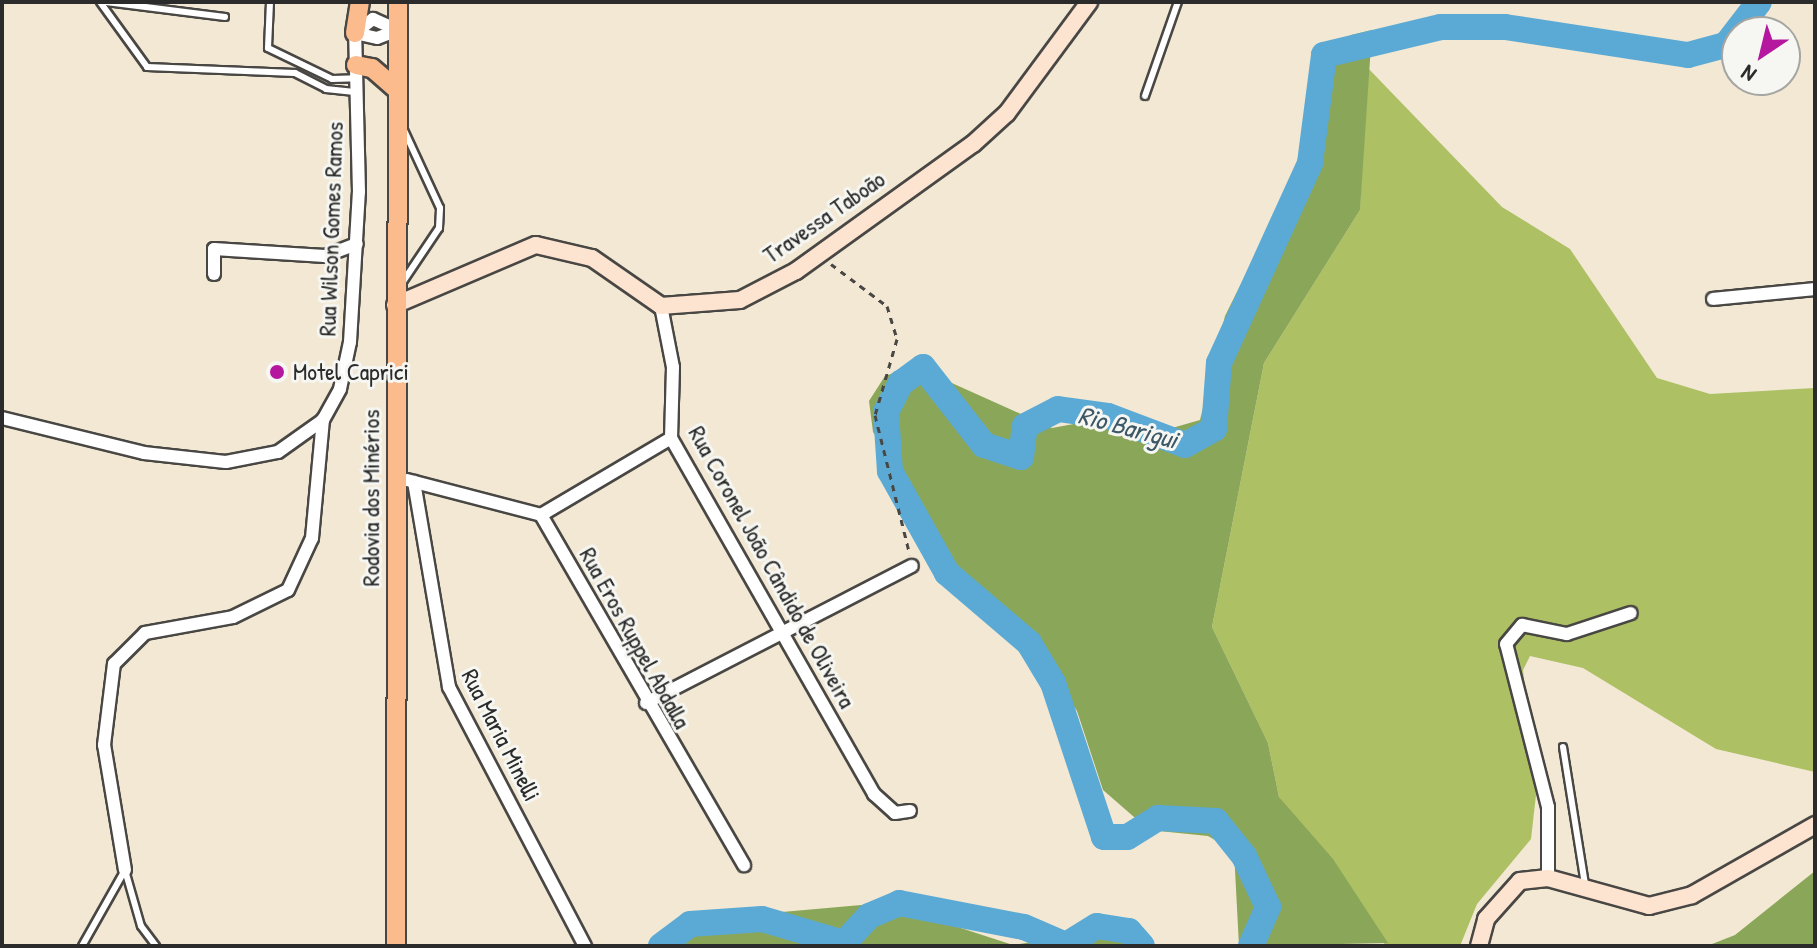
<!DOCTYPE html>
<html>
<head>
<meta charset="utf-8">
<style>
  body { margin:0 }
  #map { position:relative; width:1817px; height:948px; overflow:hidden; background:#f2e8d4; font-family:"Patrick Hand",sans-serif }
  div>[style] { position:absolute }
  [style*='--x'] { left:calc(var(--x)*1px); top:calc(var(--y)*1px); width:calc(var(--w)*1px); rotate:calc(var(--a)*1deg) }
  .green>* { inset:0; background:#adc063 }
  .forest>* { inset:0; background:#8aa659 }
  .river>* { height:26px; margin:-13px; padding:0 13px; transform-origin:13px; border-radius:13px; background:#5baad5 }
  .path>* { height:3px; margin-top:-1.5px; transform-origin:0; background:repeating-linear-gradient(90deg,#494744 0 6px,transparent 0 12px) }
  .roads { filter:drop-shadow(2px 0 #494744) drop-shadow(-2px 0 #494744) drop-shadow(0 2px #494744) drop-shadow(0 -2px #494744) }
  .lane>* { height:6px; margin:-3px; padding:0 3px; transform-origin:3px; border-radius:3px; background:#fff }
  .street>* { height:12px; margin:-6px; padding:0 6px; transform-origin:6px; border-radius:6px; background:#fff }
  .secondary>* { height:16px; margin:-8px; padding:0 8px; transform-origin:8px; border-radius:8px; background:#fde4d1 }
  .primary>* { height:18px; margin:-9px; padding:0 9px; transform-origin:9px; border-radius:9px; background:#fbbb8d }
  .dots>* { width:22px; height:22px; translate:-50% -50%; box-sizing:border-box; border:4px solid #f6f6f2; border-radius:50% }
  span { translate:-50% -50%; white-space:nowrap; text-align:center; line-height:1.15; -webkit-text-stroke:6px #f6f6f2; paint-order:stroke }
  .street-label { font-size:24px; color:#2b2b2b }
  .poi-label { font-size:24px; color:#2b2b2b }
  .left { translate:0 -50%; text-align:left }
  .water-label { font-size:26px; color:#3c5766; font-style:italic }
  .frame { position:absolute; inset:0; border:4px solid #2b2b2b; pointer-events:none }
  .north { position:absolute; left:1721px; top:16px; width:80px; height:80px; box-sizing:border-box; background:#f6f6f2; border:2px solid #a5a5a2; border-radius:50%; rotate:215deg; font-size:22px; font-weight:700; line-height:32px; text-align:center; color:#2b2b2b }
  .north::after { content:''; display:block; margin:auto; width:28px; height:36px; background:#b5179e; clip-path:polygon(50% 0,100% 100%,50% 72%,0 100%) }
</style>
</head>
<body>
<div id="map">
  <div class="green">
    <div style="clip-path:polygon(1364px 64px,1502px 207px,1570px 249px,1657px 378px,1710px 394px,1815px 388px,1815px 772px,1716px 749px,1583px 668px,1530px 656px,1523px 670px,1536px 795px,1531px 839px,1477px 904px,1460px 946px,1386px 946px,1279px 797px,1268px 743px,1212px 627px,1264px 363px,1360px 210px)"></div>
  </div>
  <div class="forest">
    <div style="clip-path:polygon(1372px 30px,1360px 210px,1264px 363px,1212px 627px,1268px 743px,1279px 797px,1333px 859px,1388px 943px,1239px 946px,1234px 851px,1208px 836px,1149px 830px,1103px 790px,1077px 711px,1026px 633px,919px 533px,899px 474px,873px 432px,869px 401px,885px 376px,914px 366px,1052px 428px,1128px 414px,1172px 428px,1200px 420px,1225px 316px,1294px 177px,1320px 70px,1351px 35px)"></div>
    <div style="clip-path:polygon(1815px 871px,1815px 946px,1707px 946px,1735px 935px)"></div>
    <div style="clip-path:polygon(884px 903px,1013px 945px,1108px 931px,1145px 946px,675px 946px,714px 918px)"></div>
  </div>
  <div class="river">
    <div style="--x:661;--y:946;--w:36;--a:-37"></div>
    <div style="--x:690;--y:924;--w:72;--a:-4"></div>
    <div style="--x:762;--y:919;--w:85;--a:16.3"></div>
    <div style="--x:844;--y:943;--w:37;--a:-47"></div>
    <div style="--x:869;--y:916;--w:33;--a:-23"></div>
    <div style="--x:899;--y:903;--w:127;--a:10.9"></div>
    <div style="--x:1024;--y:927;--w:46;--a:23.2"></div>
    <div style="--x:1066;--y:945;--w:36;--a:-32"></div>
    <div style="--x:1097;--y:926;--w:32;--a:9"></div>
    <div style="--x:1129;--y:931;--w:20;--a:49"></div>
    <div style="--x:1251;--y:946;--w:43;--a:-66.4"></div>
    <div style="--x:1268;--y:907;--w:56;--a:-115.2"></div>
    <div style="--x:1244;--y:856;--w:45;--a:-128.7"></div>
    <div style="--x:1216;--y:821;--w:58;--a:-177"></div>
    <div style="--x:1158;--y:818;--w:36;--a:148"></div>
    <div style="--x:1127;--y:837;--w:23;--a:180"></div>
    <div style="--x:1104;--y:837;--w:162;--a:-108.3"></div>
    <div style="--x:1053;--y:683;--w:47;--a:-121"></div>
    <div style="--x:1029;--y:643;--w:108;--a:-139.5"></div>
    <div style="--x:947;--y:573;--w:117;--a:-119.2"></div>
    <div style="--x:890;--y:471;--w:59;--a:-93.9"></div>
    <div style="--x:886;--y:412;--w:33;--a:-63"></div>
    <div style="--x:901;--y:383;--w:27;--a:-36"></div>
    <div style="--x:923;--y:367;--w:99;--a:52"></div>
    <div style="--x:984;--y:445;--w:39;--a:18"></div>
    <div style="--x:1021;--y:457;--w:31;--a:-83"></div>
    <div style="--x:1025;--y:426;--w:37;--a:-27"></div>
    <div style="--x:1058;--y:409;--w:50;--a:8"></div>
    <div style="--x:1108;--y:416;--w:82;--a:20.6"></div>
    <div style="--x:1185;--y:445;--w:33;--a:-29"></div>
    <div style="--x:1214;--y:429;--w:66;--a:-85.7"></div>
    <div style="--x:1219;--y:363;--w:220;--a:-65.5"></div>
    <div style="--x:1310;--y:163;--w:109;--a:-82.6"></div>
    <div style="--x:1324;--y:55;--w:120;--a:-13.5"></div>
    <div style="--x:1441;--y:27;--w:64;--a:0"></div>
    <div style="--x:1505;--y:27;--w:185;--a:8.7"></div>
    <div style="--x:1688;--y:55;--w:39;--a:-15"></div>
    <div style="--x:1726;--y:45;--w:54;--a:-52.5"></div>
  </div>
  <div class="path">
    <div style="--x:831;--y:264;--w:70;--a:36.9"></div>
    <div style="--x:887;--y:306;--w:34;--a:73"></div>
    <div style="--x:897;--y:339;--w:79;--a:106.1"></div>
    <div style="--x:875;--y:415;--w:144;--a:76"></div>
  </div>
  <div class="roads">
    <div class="lane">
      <div style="--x:100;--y:2;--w:80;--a:54.1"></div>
      <div style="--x:147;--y:67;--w:148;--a:2.3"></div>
      <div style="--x:295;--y:73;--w:35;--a:27"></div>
      <div style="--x:326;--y:89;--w:31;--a:6"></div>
      <div style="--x:106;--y:2;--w:120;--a:7.2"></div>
      <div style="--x:270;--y:2;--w:46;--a:92.5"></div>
      <div style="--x:268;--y:48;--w:71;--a:25.8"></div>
      <div style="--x:332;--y:79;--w:25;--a:-2"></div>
      <div style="--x:1145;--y:96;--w:100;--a:-70.7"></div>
      <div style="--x:402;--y:283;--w:66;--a:-56.1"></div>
      <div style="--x:439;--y:228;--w:20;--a:-87"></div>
      <div style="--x:440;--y:208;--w:86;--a:-114.8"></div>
      <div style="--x:1563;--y:747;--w:140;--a:80.9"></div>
      <div style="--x:125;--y:870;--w:58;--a:74.1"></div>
      <div style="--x:141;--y:926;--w:25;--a:53"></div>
      <div style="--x:82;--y:946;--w:87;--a:-60.5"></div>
    </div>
    <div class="street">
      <div style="--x:214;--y:274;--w:25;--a:-90"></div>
      <div style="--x:214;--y:249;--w:111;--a:3.6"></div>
      <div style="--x:325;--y:256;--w:34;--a:-21"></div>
      <div style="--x:1713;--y:299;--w:102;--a:-5.6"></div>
      <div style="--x:661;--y:306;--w:62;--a:78.9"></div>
      <div style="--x:673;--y:367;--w:71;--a:91.6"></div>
      <div style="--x:671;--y:438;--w:410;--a:60.3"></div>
      <div style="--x:874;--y:794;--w:28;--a:42"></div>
      <div style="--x:895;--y:813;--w:15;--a:-8"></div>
      <div style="--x:2;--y:418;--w:146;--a:13.8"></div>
      <div style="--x:144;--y:453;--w:82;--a:6.3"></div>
      <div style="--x:226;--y:462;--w:53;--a:-10.9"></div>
      <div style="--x:278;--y:452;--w:55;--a:-35.4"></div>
      <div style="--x:323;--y:420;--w:35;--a:-61"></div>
      <div style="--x:340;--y:389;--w:48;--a:-78"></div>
      <div style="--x:350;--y:342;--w:150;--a:-86.6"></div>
      <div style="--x:359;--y:192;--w:159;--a:-91.4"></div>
      <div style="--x:355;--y:33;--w:23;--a:-38"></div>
      <div style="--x:373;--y:19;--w:27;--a:24"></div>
      <div style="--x:398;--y:30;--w:22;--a:159"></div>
      <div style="--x:377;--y:38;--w:23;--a:-167"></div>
      <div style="--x:407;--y:480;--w:138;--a:14.6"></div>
      <div style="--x:541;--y:515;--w:151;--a:-30.6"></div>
      <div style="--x:414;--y:482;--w:208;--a:80.3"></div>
      <div style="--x:449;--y:687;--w:293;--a:62.3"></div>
      <div style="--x:541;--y:515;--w:405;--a:59.9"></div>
      <div style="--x:646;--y:703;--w:299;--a:-27.3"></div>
      <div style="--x:125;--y:870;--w:127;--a:-99.5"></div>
      <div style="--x:104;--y:745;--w:82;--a:-83"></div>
      <div style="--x:114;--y:664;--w:44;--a:-45"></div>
      <div style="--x:145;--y:633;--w:89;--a:-10.3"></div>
      <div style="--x:233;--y:617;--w:61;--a:-26.1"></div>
      <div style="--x:288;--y:590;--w:57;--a:-65.2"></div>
      <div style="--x:312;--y:538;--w:119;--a:-84.7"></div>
      <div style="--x:1548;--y:878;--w:71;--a:-90"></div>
      <div style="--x:1548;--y:807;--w:168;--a:-104.4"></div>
      <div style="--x:1506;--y:644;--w:25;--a:-50"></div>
      <div style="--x:1522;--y:625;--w:46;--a:11.3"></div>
      <div style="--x:1567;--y:634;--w:67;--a:-18.2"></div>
    </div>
    <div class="secondary">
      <div style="--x:395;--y:305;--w:153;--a:-23.1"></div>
      <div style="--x:536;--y:245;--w:57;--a:13.1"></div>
      <div style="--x:592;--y:258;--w:84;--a:34.8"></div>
      <div style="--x:661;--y:306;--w:79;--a:-4.3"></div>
      <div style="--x:740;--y:300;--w:63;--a:-27.4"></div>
      <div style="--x:796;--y:271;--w:218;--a:-35.7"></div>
      <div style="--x:973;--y:144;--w:46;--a:-42.4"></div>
      <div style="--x:1007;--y:113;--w:138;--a:-53.5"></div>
      <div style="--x:1479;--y:946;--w:28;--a:-75"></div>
      <div style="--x:1486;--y:919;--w:51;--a:-48.2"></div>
      <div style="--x:1520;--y:881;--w:28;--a:-6"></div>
      <div style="--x:1548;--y:878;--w:105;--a:15.5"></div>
      <div style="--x:1649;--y:906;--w:44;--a:-14.3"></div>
      <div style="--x:1692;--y:895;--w:142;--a:-29.6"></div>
    </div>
    <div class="primary">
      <div style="--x:355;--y:33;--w:31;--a:-81"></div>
      <div style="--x:356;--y:65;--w:16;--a:11"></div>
      <div style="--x:372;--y:68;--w:33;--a:41"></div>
      <div style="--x:396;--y:946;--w:944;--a:-89.88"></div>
    </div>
  </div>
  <div class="dots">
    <div style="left:277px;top:372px;background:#b5179e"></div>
  </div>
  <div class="street-label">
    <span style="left:824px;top:217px;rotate:-35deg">Travessa Taboão</span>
    <span style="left:331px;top:229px;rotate:-88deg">Rua Wilson Gomes Ramos</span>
    <span style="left:371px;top:498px;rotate:-90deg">Rodovia dos Minérios</span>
    <span style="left:772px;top:567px;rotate:61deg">Rua Coronel João Cândido de Oliveira</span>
    <span style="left:635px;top:638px;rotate:61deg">Rua Eros Ruppel Abdalla</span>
    <span style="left:501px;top:735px;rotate:63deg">Rua Maria Minelli</span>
  </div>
  <div class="poi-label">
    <span class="left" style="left:293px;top:372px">Motel Caprici</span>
  </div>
  <div class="water-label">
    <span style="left:1128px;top:427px;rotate:15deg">Rio Barigui</span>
  </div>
  <div class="frame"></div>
  <div class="north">N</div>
</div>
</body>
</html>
